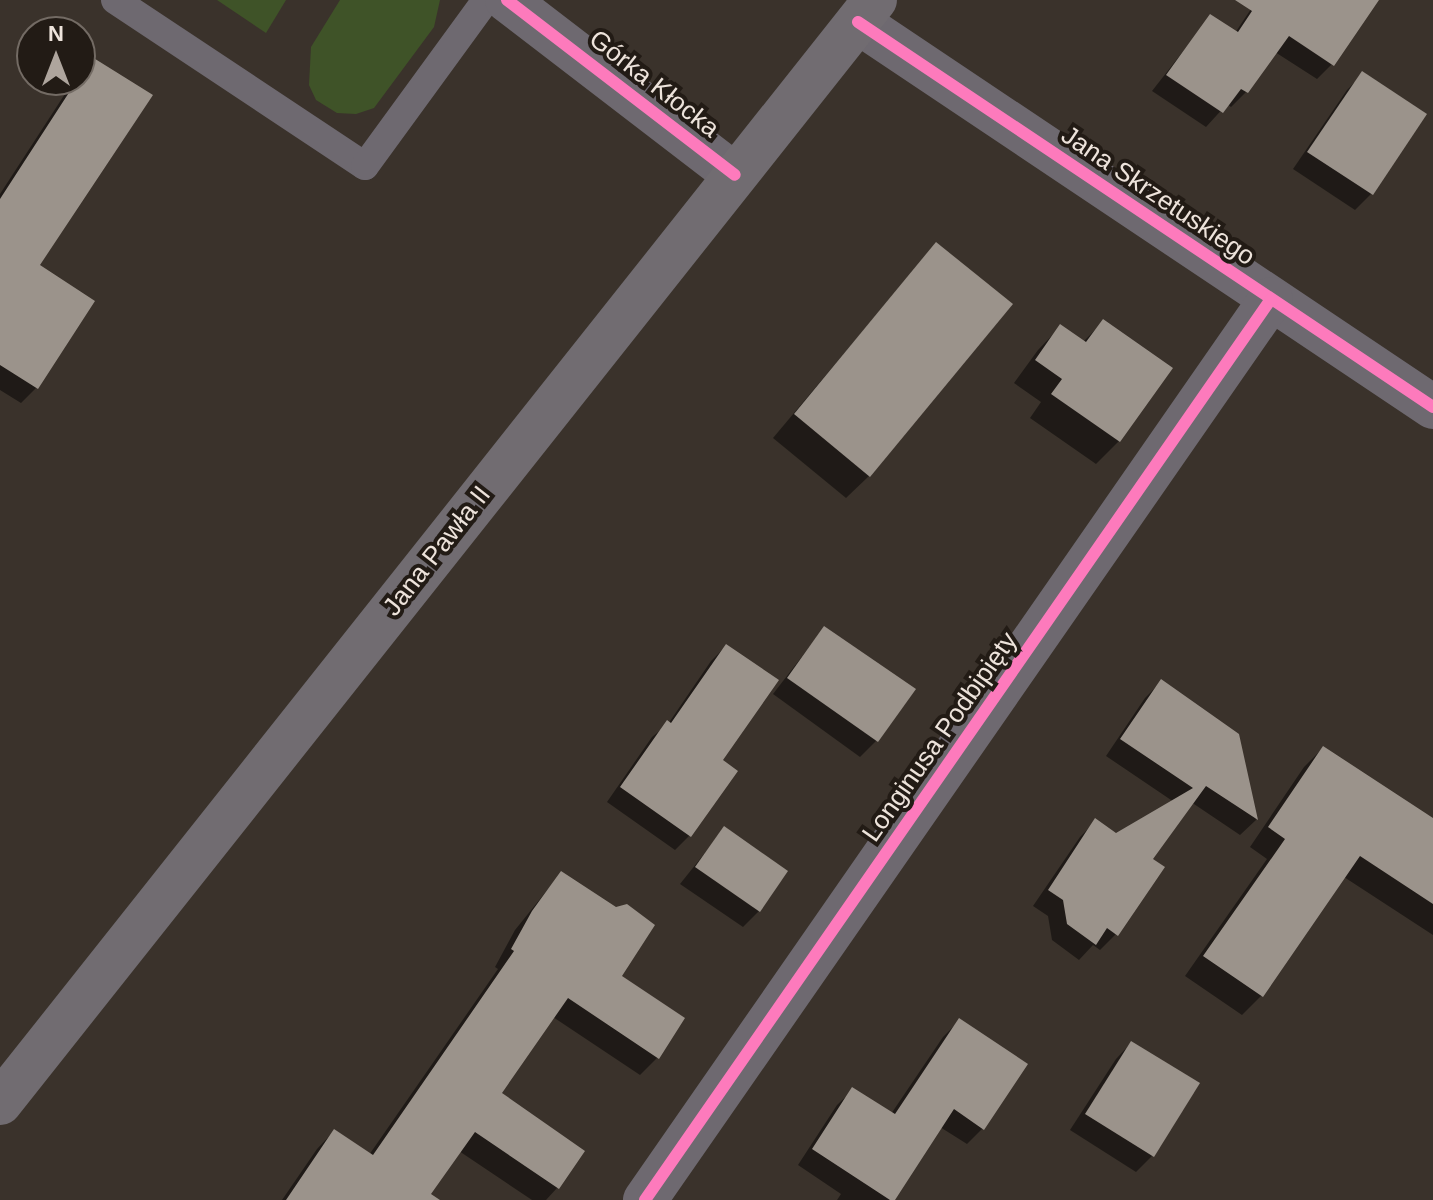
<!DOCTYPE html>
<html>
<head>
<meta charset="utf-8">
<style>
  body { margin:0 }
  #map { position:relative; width:1433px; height:1200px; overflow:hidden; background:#3a322b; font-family:Helvetica,sans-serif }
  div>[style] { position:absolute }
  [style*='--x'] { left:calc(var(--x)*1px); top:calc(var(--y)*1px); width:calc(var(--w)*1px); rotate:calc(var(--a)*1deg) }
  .green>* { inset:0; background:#3f5328 }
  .shadow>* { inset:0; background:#0007 }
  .building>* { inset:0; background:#9b938b }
  .lane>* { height:28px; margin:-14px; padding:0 14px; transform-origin:14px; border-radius:14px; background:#6e6970 }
  .street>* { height:44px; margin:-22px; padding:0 22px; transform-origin:22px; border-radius:22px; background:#6e6970 }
  .secondary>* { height:44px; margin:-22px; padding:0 22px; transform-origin:22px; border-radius:22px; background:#716c71 }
  .cycleway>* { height:12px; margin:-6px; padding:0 6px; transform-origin:6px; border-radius:6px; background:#fd7abc }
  span { translate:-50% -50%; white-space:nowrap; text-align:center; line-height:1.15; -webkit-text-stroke:8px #221b15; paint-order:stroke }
  .street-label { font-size:26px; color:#ede3db }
  .north { position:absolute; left:16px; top:16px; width:80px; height:80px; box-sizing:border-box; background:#221b15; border:2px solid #736b64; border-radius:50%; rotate:0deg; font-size:22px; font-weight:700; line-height:32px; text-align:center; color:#ede3db }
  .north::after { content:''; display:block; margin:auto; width:28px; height:36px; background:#aea59d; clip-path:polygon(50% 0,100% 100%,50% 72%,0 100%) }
</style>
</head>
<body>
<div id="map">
  <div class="green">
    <div style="clip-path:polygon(217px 0,286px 0,266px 33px)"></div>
    <div style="clip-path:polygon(340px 0,440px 0,434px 27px,374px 108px,356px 114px,337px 113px,316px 100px,309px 85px,311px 47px)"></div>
  </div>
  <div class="shadow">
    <div style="clip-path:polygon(1257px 0,1377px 0,1332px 64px,1317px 79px,1275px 52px,1246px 92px,1231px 107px,1227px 104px,1206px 127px,1152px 91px,1210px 17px,1235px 33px)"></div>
    <div style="clip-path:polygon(92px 60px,37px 266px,92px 301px,36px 388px,21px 403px,0 390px,0 194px,74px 80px,80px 80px,80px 72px)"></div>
    <div style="clip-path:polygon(1363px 74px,1424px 114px,1371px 194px,1355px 210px,1293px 169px,1347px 90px)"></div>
    <div style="clip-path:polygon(936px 244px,869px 476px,846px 498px,773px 438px)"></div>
    <div style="clip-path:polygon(1103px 322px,1119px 441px,1096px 464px,1030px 418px,1041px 402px,1014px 383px,1038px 350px,1060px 327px,1083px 342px)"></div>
    <div style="clip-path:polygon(824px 628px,876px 741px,860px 757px,773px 694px)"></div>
    <div style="clip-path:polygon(726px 646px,720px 761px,735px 771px,689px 836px,675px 850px,607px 802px,652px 737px,668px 724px,711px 661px)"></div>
    <div style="clip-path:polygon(1161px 682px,1237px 735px,1256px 820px,1240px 835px,1191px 802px,1150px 860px,1116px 934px,1100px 950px,1093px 945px,1079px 960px,1052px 940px,1048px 916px,1033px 906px,1080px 837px,1096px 821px,1116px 835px,1174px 802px,1106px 756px,1145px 698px)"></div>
    <div style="clip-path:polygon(1323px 748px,1433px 821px,1433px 935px,1344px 877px,1262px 995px,1242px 1015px,1185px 976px,1267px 859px,1250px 847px,1304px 767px)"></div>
    <div style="clip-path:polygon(724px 829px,759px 911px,743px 927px,680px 884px)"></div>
    <div style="clip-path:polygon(561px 873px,620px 977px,682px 1019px,657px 1058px,640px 1075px,553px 1017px,499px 1094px,583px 1152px,557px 1188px,546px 1200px,532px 1200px,459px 1151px,424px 1200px,282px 1200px,317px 1149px,334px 1131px,369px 1155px,498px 969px,495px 967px,515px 930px)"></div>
    <div style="clip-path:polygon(959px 1021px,983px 1128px,967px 1144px,940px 1127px,892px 1200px,837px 1200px,841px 1194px,798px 1165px,837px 1105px,853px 1090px,891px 1114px,943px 1037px)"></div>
    <div style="clip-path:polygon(1131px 1043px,1198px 1084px,1152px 1156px,1136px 1172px,1070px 1130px,1116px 1059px)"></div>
  </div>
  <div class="building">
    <div style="clip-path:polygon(1235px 0,1379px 0,1334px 66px,1289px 36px,1248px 93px,1241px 89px,1223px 113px,1166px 75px,1210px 14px,1238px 32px,1252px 11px)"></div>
    <div style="clip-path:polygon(92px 57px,153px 95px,40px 265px,95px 301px,38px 389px,0 365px,0 199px)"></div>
    <div style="clip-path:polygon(1362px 71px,1427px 114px,1373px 195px,1307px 152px)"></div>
    <div style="clip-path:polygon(936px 242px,1013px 304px,870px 477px,794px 414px)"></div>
    <div style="clip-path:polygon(1103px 319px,1173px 368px,1120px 442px,1051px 394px,1062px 379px,1035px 360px,1060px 324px,1086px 342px)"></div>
    <div style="clip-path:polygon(824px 626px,916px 689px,878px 742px,787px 678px)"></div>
    <div style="clip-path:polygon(726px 644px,779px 680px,723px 760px,738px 771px,691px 837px,620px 787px,667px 720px,671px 723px)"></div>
    <div style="clip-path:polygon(1161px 679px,1239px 734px,1258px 820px,1206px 786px,1153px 859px,1165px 867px,1118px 936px,1107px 928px,1096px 945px,1067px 924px,1063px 900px,1048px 890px,1095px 818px,1116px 833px,1193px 788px,1120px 739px)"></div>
    <div style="clip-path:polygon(1323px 746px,1433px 818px,1433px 904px,1360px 856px,1263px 997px,1203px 956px,1285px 839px,1268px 827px)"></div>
    <div style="clip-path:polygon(724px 826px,788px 871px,760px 912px,695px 867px)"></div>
    <div style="clip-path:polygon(561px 871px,616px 907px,627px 904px,655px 925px,622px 976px,685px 1018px,659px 1059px,568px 998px,502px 1093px,585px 1151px,559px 1189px,475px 1132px,431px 1194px,440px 1200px,286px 1200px,334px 1129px,373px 1155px,514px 951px,511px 949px,532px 911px)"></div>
    <div style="clip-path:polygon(959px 1018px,1028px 1064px,984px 1130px,954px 1109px,895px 1200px,890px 1200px,812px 1149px,852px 1087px,895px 1114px)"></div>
    <div style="clip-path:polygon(1131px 1041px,1200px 1083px,1154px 1157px,1085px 1114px)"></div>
  </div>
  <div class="lane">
    <div style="--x:115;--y:0;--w:300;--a:33.6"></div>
    <div style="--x:365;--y:166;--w:205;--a:-53.9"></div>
  </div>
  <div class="street">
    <div style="--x:507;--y:0;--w:287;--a:37.5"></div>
    <div style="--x:858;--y:22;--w:692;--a:33.8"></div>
    <div style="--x:645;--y:1200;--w:1097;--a:-55.21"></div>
  </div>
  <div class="secondary">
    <div style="--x:0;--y:1103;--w:1408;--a:-51.58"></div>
  </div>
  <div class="cycleway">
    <div style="--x:507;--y:0;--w:287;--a:37.5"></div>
    <div style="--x:858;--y:22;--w:692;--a:33.8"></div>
    <div style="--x:645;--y:1200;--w:1097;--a:-55.21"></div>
  </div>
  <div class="street-label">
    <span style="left:654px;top:84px;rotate:38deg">Górka Kłocka</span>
    <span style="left:1158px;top:196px;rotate:34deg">Jana Skrzetuskiego</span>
    <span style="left:437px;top:551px;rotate:-52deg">Jana Pawła II</span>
    <span style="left:940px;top:737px;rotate:-55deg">Longinusa Podbipięty</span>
  </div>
  <div class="north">N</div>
</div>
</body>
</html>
